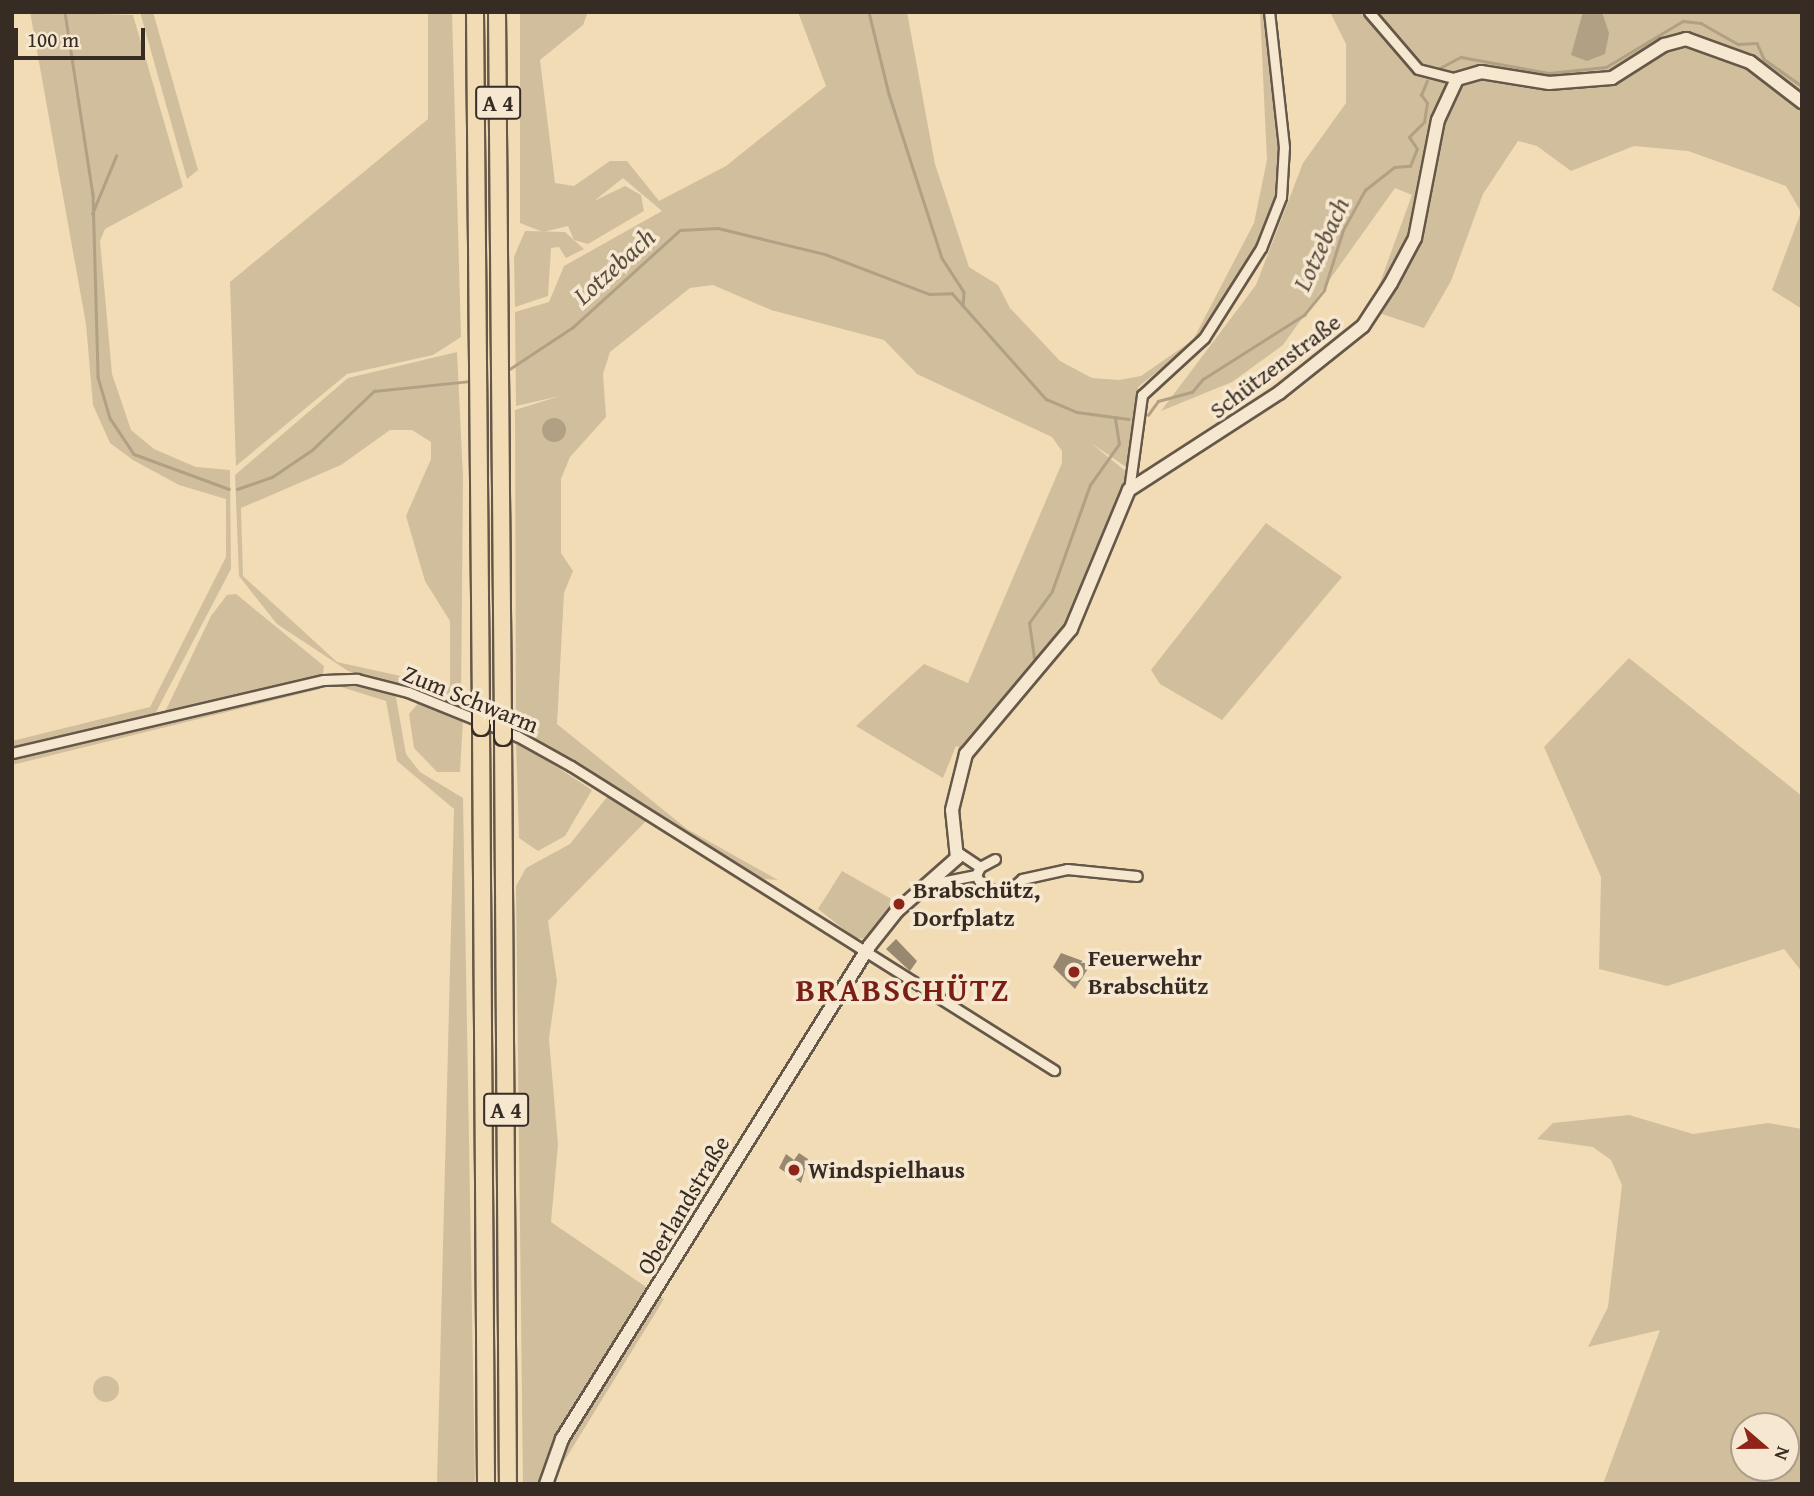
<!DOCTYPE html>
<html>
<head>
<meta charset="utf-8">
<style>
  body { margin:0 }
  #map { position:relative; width:1814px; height:1496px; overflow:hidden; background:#f1dcb6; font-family:"Gentium Book Plus",serif }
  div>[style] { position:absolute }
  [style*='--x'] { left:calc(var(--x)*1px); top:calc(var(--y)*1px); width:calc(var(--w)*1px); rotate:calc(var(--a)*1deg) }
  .green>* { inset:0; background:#d1be9d }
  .round { border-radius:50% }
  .water>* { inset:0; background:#b2a084 }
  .stream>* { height:2.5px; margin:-1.25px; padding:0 1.25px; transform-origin:1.25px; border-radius:1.25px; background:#b2a084 }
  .building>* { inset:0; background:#988870 }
  .roads { filter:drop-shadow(2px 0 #665848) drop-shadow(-2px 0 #665848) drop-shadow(0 2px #665848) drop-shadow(0 -2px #665848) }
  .street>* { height:9px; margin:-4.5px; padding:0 4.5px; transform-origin:4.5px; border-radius:4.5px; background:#f6e8d0 }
  .secondary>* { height:12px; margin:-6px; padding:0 6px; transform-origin:6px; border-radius:6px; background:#f6e8d0 }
  .highway>* { height:16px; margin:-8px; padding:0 8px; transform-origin:8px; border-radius:8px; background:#f1dcb6 }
  .bridges { filter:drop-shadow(2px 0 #372c24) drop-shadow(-2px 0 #372c24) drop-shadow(0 2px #372c24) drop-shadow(0 -2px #372c24) }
  .highway-bridge>* { height:16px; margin:-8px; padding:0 8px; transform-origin:8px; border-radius:8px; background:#f1dcb6 }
  .dots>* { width:19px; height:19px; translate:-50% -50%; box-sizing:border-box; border:4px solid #f6e8d0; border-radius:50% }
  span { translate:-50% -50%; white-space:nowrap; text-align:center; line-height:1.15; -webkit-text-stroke:7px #f6e8d0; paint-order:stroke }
  .shield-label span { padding:2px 5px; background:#f6e8d0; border:2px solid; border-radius:5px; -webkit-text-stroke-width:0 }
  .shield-label { font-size:23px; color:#372c24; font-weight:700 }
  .street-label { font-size:24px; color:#372c24 }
  .poi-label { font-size:24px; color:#372c24; font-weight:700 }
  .left { translate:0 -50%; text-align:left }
  .water-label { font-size:26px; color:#5c4f41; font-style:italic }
  .district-label { font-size:32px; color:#7a1f14; font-weight:700; letter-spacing:2px }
  .frame { position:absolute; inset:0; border:14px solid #372c24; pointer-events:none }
  .north { position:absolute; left:1730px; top:1412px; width:70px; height:70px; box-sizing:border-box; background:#f6e8d0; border:2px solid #aa9d8b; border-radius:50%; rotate:110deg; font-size:19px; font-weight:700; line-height:28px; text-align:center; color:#372c24 }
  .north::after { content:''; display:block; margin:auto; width:24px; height:32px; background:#8f2418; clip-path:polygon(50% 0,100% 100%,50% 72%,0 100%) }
  .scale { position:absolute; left:14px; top:28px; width:131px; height:32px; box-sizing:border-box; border:4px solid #372c24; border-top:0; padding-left:9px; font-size:21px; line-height:24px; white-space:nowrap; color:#372c24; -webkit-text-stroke:5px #f6e8d0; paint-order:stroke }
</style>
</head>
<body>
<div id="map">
  <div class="green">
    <div style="clip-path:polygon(30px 12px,133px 15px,183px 187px,105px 229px,100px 241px,112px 374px,131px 430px,154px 449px,196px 467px,230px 470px,231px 569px,154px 716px,12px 749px,12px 741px,150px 707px,226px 557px,226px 499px,179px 485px,133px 460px,110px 443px,93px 405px,86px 324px)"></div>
    <div style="clip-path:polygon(140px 12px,153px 12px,198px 170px,187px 179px)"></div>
    <div style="clip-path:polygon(428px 12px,452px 12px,461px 337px,433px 355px,347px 374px,236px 466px,230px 282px,428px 119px)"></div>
    <div style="clip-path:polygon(520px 12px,588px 12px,583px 25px,540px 60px,555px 183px,574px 186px,610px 161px,627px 161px,659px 201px,726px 166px,826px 86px,798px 12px,907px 12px,935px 164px,969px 267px,998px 285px,1010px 308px,1060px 361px,1092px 378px,1119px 380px,1141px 376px,1193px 340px,1254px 223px,1267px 160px,1260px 12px,1265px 12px,1280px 150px,1276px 198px,1259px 247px,1201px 337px,1138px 387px,1129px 469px,1091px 443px,1129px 474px,1111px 532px,1068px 628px,964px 750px,956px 746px,943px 778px,856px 726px,924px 664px,968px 683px,1062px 463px,1062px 451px,1052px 437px,917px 374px,884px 340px,771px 310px,713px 285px,690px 288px,610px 352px,603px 374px,606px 417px,570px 457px,561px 479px,561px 553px,573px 571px,564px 593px,557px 724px,687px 829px,778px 880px,764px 879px,683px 832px,516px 729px,515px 410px,560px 396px,516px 406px,515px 312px,549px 302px,564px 266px,662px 211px,623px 178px,594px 201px,625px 186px,641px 195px,644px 211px,588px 244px,574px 240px,568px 226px,543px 232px,520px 223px)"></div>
    <div style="clip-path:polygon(1330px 12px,1802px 12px,1802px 309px,1772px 290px,1801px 212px,1786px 186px,1688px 151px,1634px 146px,1571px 171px,1537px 146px,1518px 141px,1483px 194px,1451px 281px,1424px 328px,1370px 310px,1412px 195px,1395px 188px,1283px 345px,1232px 382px,1161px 411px,1256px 285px,1303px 163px,1346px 103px,1346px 44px)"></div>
    <div style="clip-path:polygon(525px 231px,565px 232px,584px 249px,566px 258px,559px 247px,551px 248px,548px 296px,515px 307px,514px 257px)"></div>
    <div style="clip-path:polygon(evenodd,457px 352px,463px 477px,461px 704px,348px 671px,277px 624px,239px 576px,235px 475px,348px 378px,457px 352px,390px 430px,412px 430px,431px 442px,431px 459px,406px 516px,425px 581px,450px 621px,450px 687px,337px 662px,243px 576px,241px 508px,341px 465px,390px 430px)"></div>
    <div style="clip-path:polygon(1266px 523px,1342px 577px,1222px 720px,1160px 684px,1151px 670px)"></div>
    <div style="clip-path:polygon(236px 594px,324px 666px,323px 674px,164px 714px,211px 616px,227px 595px)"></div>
    <div style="clip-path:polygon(1629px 658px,1802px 796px,1802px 972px,1784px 949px,1667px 986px,1599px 969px,1601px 877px,1544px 747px)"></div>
    <div style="clip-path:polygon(357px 682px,395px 692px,406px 754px,420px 772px,463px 798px,475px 1484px,437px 1484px,454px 809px,397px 761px,386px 701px,341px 687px)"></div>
    <div style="clip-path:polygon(319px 684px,320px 689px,12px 765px,12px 757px)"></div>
    <div style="clip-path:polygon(420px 701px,463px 719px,460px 772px,437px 772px,414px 748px,409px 714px)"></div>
    <div style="clip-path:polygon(516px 740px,592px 790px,565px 836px,538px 851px,519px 838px)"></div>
    <div style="clip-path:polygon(607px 797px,648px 819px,548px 921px,557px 981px,549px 1039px,558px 1145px,551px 1222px,652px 1291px,559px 1436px,541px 1484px,523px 1484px,516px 886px,526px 868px,570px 844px)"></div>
    <div style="clip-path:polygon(842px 871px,895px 901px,866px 939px,855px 938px,818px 909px)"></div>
    <div style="clip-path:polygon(evenodd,1629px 1115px,1693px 1134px,1768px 1123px,1802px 1129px,1802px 1484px,1603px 1484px,1660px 1330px,1588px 1347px,1608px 1307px,1622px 1185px,1611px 1160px,1593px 1147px,1537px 1139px,1553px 1123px,1629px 1115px,1744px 1426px,1786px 1426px,1786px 1468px,1744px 1468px,1744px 1426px)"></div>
    <div style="clip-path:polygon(658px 1295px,664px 1299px,550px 1484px,559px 1455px)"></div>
    <div class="round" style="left:93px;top:1376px;width:26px;height:26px"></div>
  </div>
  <div class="water">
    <div style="clip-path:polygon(1583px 12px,1602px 12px,1609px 33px,1605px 54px,1587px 61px,1571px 55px)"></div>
    <div class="round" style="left:542px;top:418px;width:24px;height:24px"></div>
  </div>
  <div class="stream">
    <div style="--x:65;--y:12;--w:184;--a:81.3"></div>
    <div style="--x:93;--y:194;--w:183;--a:88.4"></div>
    <div style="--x:98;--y:377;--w:43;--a:73.7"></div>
    <div style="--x:110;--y:418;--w:43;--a:56.3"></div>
    <div style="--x:134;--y:454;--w:101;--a:20.2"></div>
    <div style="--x:869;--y:12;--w:84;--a:76.3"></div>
    <div style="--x:889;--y:94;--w:172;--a:72.1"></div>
    <div style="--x:942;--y:258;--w:40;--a:57.1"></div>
    <div style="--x:964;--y:292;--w:14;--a:94"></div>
    <div style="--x:1438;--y:69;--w:26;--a:-28"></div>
    <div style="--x:1461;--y:57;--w:89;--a:10.3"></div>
    <div style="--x:1549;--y:73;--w:57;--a:-6"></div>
    <div style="--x:1606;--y:67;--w:90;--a:-30.9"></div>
    <div style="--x:1683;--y:21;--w:18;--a:6"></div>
    <div style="--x:1701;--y:23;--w:43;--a:29.6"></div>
    <div style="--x:1738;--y:44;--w:19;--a:-3"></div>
    <div style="--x:1757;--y:43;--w:17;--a:66"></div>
    <div style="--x:1764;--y:59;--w:47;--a:35.4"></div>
    <div style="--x:92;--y:214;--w:63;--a:-67.5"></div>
    <div style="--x:505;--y:372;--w:82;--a:-33.5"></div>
    <div style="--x:573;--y:327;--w:144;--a:-42.2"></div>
    <div style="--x:680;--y:230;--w:38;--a:-3"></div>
    <div style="--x:718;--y:228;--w:110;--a:13.7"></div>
    <div style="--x:825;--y:254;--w:111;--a:21"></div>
    <div style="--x:929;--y:294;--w:23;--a:-2"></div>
    <div style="--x:952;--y:293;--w:142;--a:48.4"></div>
    <div style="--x:1046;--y:399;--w:34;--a:23"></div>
    <div style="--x:1077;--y:412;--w:52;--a:7.7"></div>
    <div style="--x:1148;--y:415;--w:17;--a:-54"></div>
    <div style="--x:1158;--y:401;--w:35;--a:-15"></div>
    <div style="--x:1192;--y:392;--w:17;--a:-50"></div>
    <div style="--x:1203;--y:379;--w:120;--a:-32.4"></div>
    <div style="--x:1304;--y:315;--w:32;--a:-51"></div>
    <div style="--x:1324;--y:290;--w:63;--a:-72.4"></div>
    <div style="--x:1343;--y:230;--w:46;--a:-61.2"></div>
    <div style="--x:1365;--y:190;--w:37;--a:-38"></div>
    <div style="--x:1394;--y:167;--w:16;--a:-4"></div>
    <div style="--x:1410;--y:166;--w:18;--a:-68"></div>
    <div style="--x:1417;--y:149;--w:14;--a:-124"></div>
    <div style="--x:1409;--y:137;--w:21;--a:-45"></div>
    <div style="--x:1424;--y:122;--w:19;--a:-81"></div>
    <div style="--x:1427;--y:103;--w:10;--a:-127"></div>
    <div style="--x:1421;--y:95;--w:15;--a:-67"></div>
    <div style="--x:237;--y:489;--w:37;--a:-19"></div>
    <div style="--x:272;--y:477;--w:48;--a:-34"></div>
    <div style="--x:312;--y:450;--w:86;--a:-43.6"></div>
    <div style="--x:374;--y:391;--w:98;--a:-5.9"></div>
    <div style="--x:1034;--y:658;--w:35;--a:-98"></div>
    <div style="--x:1029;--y:623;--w:39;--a:-54"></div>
    <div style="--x:1052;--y:591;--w:113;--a:-70.3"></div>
    <div style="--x:1090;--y:485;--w:50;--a:-54.7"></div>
    <div style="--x:1119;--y:444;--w:26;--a:-99"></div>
  </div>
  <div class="building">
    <div style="clip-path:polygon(896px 939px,917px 961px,910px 971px,886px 949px)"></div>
    <div style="clip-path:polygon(1061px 953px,1091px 964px,1075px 989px,1053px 967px)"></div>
    <div style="clip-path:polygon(799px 1153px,808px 1159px,801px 1183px,779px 1168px,786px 1154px,794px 1160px)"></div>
  </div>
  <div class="roads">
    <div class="street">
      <div style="--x:1369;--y:12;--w:75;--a:49.3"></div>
      <div style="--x:1418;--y:69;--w:40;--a:14.4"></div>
      <div style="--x:1129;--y:490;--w:96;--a:-82.2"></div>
      <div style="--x:1142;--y:395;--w:84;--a:-42.6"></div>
      <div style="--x:1204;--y:338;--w:107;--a:-57.7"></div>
      <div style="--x:1261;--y:248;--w:55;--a:-68.6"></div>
      <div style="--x:1281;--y:197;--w:50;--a:-86.6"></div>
      <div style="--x:1284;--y:147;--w:136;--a:-96.3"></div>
      <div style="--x:12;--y:753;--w:320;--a:-13.2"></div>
      <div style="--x:324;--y:680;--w:33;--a:-2"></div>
      <div style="--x:357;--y:679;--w:53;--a:14.3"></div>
      <div style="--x:408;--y:692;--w:118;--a:22"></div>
      <div style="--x:517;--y:736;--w:62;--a:29.1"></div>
      <div style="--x:571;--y:766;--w:571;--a:32.19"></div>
      <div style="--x:980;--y:867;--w:17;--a:-28"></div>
      <div style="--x:976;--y:875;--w:13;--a:61"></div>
      <div style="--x:982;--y:886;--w:24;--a:19"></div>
      <div style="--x:1005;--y:894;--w:23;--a:-41"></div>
      <div style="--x:1022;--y:879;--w:46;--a:-12.5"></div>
      <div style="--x:1067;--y:869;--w:70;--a:5.7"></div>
      <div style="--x:931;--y:884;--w:46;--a:-11.3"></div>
      <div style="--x:976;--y:875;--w:9;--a:-63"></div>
      <div style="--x:980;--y:867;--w:27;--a:-146"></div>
    </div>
    <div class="secondary">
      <div style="--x:546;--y:1484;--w:48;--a:-70.4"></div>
      <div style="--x:562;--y:1439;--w:582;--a:-58.06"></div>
      <div style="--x:870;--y:945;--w:43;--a:-51.5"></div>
      <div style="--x:897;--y:911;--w:80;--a:-41.5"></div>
      <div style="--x:957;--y:858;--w:48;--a:-95.9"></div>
      <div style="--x:952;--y:810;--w:58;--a:-76"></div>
      <div style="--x:966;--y:754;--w:163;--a:-50"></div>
      <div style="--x:1071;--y:629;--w:151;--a:-67.4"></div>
      <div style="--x:1129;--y:490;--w:179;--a:-32.9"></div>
      <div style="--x:1279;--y:393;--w:107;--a:-38.6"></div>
      <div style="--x:1363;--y:326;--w:51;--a:-56.9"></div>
      <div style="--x:1391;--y:283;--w:51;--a:-61.9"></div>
      <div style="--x:1415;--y:238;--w:120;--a:-79"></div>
      <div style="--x:1438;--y:120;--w:45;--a:-65.1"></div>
      <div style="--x:1457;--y:79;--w:25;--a:-16"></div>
      <div style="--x:1481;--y:72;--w:69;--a:9.2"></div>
      <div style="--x:1549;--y:83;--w:63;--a:-4.5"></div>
      <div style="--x:1612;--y:78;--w:62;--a:-32.4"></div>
      <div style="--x:1664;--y:45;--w:23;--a:-15"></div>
      <div style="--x:1686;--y:39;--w:68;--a:19.8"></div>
      <div style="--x:1750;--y:62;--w:66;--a:37.6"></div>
    </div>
    <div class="highway">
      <div style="--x:475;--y:12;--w:699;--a:89.51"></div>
      <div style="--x:497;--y:12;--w:709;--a:89.52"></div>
      <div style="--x:481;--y:727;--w:757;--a:89.62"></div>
      <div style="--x:503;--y:737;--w:747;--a:89.62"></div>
    </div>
  </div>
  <div class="bridges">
    <div class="highway-bridge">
      <div style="--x:481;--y:711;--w:16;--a:90"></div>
      <div style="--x:503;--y:721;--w:16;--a:90"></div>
    </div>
  </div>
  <div class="dots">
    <div style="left:899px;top:904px;background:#8f2418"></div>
    <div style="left:1074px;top:972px;background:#8f2418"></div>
    <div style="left:794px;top:1170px;background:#8f2418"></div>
  </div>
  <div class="shield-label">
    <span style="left:498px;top:103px">A 4</span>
    <span style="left:506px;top:1110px">A 4</span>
  </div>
  <div class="street-label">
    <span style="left:1275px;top:366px;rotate:-37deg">Schützenstraße</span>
    <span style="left:471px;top:699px;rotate:22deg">Zum Schwarm</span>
    <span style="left:683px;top:1205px;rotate:-59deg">Oberlandstraße</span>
  </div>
  <div class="poi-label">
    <span class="left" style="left:913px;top:904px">Brabschütz,<br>Dorfplatz</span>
    <span class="left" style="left:1088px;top:972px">Feuerwehr<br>Brabschütz</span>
    <span class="left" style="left:808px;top:1170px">Windspielhaus</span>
  </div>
  <div class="water-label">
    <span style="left:1321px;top:244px;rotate:-65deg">Lotzebach</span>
    <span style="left:614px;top:266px;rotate:-42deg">Lotzebach</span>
  </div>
  <div class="district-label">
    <span style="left:903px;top:990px">BRABSCHÜTZ</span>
  </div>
  <div class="frame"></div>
  <div class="north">N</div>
  <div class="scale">100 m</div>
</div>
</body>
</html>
